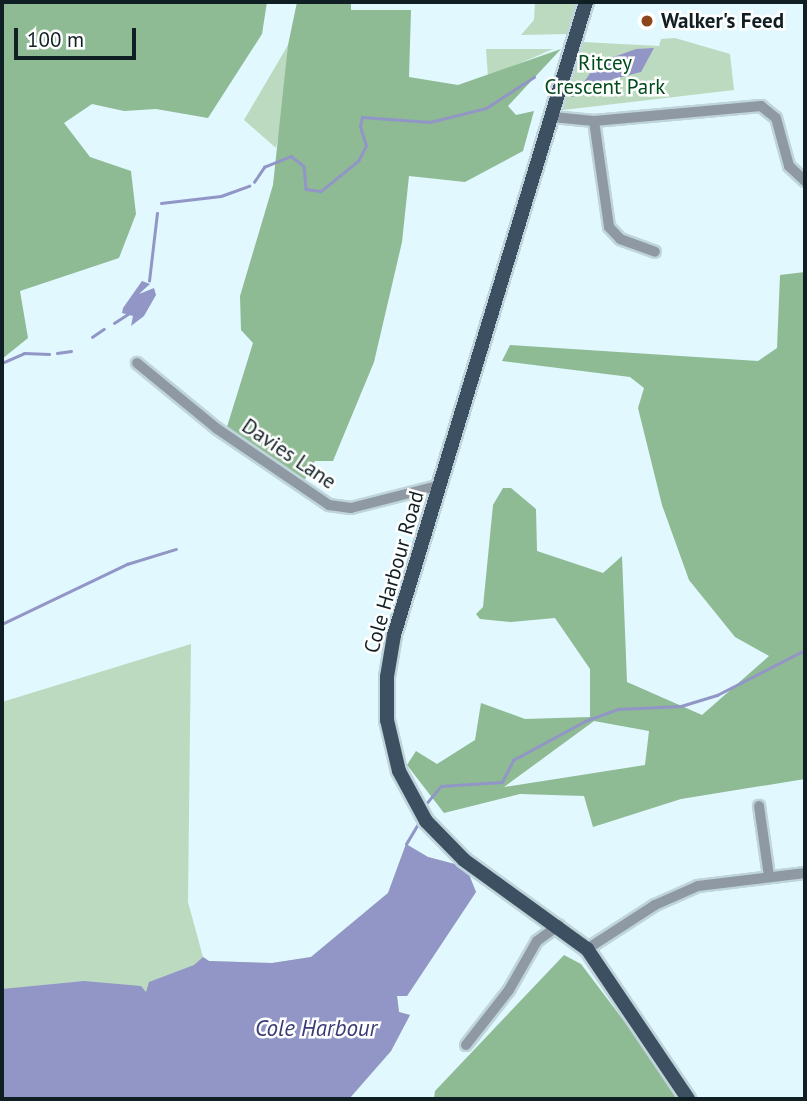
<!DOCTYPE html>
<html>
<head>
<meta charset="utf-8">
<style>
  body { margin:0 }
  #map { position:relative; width:807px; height:1101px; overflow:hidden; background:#e0f8fe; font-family:"PT Sans",sans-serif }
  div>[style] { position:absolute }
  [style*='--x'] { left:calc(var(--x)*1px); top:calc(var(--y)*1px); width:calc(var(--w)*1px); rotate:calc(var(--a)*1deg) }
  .green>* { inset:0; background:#bcdac0 }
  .forest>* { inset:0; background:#8eba94 }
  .water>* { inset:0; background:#9296c7 }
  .stream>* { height:2.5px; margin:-1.25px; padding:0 1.25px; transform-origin:1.25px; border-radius:1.25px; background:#9296c7 }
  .roads { filter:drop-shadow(2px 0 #bfd5db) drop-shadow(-2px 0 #bfd5db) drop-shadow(0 2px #bfd5db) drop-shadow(0 -2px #bfd5db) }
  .minor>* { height:10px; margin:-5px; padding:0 5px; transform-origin:5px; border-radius:5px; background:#8e99a4 }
  .major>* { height:14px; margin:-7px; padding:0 7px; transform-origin:7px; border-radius:7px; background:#3d5062 }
  .dots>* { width:19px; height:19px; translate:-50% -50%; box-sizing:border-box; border:4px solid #fff; border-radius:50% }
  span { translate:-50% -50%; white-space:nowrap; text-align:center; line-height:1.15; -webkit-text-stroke:5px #fff; paint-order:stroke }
  .poi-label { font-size:21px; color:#101f23; font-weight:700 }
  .left { translate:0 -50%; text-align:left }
  .park-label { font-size:21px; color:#014c1d }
  .street-label { font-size:21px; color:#101f23 }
  .water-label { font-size:23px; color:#3b3b78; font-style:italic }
  .frame { position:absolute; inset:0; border:4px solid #101f23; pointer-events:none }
  .scale { position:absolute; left:14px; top:28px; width:122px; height:32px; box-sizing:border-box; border:4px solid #101f23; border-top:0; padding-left:9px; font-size:21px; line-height:24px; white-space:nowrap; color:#101f23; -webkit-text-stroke:5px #fff; paint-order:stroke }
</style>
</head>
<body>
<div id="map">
  <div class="green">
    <div style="clip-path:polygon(535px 2px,576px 2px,567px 34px,521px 35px,534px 20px)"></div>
    <div style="clip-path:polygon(675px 38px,730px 54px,734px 90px,563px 110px,583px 42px,659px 46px,661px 39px)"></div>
    <div style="clip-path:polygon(288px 45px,282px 120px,276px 148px,244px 120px)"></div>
    <div style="clip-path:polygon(486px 49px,553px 49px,488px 77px)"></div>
    <div style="clip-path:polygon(191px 644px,188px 902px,203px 957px,209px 961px,272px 963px,311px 957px,388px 893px,406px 844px,428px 857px,466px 867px,476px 892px,407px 996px,397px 996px,399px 1012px,410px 1015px,391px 1051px,349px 1099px,2px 1099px,2px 702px)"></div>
  </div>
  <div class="forest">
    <div style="clip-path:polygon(2px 2px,267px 2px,262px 34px,208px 118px,156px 109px,124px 111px,92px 104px,64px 123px,90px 157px,131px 171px,136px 214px,119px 258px,20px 291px,28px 338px,2px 359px)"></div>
    <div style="clip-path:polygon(297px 2px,351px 2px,351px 10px,411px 10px,409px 77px,458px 85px,561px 49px,508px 106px,516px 115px,534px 111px,523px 151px,465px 182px,409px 176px,402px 242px,374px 362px,333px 461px,315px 461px,304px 481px,226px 430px,253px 343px,241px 330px,240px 296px,273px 185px,288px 45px)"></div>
    <div style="clip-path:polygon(evenodd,805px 272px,805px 779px,681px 799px,593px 827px,584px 796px,520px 794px,444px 813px,407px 765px,416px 751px,437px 764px,475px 740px,481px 703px,525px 719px,590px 717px,590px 669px,555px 618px,511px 622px,480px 619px,476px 614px,483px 607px,493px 505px,503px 488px,511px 488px,536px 509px,537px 551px,603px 573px,622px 556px,627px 682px,702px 715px,769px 656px,735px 637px,689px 580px,662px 505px,638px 408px,644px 388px,630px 377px,502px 361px,510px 345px,758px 361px,777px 348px,780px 275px,805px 272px,594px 721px,649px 731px,645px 765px,504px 787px,594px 721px)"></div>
    <div style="clip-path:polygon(564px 955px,581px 964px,677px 1091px,674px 1099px,434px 1099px,435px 1091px)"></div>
  </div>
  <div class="water">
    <div style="clip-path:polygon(654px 48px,641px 72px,580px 88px,597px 63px,636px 49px)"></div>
    <div style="clip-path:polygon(142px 281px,150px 284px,139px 294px,154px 288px,156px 295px,144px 316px,131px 326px,133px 316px,122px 313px,123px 308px)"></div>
    <div style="clip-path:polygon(406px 844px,428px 857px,466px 867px,476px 892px,407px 996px,397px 996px,399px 1012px,410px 1015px,391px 1051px,349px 1099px,2px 1099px,2px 989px,84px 981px,141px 986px,146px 992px,149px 982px,194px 965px,203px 957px,209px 961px,272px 963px,311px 957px,388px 893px)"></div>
  </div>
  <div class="stream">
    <div style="--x:572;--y:95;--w:11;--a:-41"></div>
    <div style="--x:254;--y:182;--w:18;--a:-56"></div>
    <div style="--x:264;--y:167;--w:29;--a:-22"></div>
    <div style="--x:291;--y:156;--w:16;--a:38"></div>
    <div style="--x:304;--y:166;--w:23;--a:85"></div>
    <div style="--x:306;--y:189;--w:15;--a:8"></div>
    <div style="--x:321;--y:191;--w:48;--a:-39"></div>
    <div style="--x:358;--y:161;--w:17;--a:-62"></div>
    <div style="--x:366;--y:146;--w:21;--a:-107"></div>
    <div style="--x:360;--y:126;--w:9;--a:-77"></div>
    <div style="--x:362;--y:117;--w:68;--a:4.2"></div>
    <div style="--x:430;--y:122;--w:58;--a:-14"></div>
    <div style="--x:486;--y:108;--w:57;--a:-32.9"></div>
    <div style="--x:161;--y:203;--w:60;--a:-6.7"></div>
    <div style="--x:221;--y:196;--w:30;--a:-20"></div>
    <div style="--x:149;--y:281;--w:68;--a:-83.3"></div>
    <div style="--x:114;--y:323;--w:17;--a:-33"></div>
    <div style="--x:92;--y:337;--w:14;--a:-34"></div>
    <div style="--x:57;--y:353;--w:14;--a:-8"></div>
    <div style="--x:2;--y:363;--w:24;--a:-24"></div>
    <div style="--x:24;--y:353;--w:25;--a:2"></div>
    <div style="--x:2;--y:624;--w:139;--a:-25.6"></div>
    <div style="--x:127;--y:564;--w:51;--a:-17"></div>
    <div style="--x:425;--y:805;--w:25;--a:-50"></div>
    <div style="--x:441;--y:786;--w:61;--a:-3.8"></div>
    <div style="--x:502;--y:782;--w:25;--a:-63"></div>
    <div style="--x:513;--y:760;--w:82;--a:-28.4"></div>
    <div style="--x:585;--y:721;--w:35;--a:-20"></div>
    <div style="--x:618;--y:709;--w:63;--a:-2.7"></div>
    <div style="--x:681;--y:706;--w:38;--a:-17"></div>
    <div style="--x:717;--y:695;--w:99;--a:-27.1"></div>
    <div style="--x:406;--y:844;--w:27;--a:-59"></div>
  </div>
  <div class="roads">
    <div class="minor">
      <div style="--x:553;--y:117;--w:41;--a:5.6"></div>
      <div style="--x:594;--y:121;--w:168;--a:-5.1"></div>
      <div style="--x:761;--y:106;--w:19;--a:39"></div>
      <div style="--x:776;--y:118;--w:50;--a:74.8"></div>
      <div style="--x:789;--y:166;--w:22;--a:43"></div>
      <div style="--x:594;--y:121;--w:107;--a:81.9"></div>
      <div style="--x:609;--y:227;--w:16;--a:47"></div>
      <div style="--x:620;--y:239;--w:37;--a:20"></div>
      <div style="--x:137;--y:363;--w:102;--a:39.4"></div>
      <div style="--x:216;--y:428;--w:137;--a:34.3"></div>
      <div style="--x:329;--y:505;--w:22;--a:8"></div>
      <div style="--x:351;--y:508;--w:93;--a:-14.3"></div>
      <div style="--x:759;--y:806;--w:71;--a:81.9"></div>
      <div style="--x:587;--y:949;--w:81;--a:-32.9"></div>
      <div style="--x:655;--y:905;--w:47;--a:-23.8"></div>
      <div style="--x:698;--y:886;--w:108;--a:-6.9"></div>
      <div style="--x:466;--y:1045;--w:70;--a:-52"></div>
      <div style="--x:509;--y:990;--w:56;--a:-60.3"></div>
      <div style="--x:537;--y:941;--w:27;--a:-36"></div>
    </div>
    <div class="major">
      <div style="--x:586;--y:2;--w:661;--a:106.87"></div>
      <div style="--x:394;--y:635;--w:43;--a:99.5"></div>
      <div style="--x:387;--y:677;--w:43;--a:90"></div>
      <div style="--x:387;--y:720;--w:52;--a:76.8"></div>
      <div style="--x:399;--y:771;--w:57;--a:61.6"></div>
      <div style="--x:426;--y:821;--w:54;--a:45.7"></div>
      <div style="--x:464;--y:860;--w:152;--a:35.9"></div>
      <div style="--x:587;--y:949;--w:181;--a:56"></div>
    </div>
  </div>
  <div class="dots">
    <div style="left:647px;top:21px;background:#8b471a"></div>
  </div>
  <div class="poi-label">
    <span class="left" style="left:661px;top:21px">Walker's Feed</span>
  </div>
  <div class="park-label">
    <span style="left:605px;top:75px">Ritcey<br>Crescent Park</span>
  </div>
  <div class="street-label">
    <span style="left:289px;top:454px;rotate:34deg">Davies Lane</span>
    <span style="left:394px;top:572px;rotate:-74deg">Cole Harbour Road</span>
  </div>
  <div class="water-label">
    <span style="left:316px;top:1028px">Cole Harbour</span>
  </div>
  <div class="frame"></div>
  <div class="scale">100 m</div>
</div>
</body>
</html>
